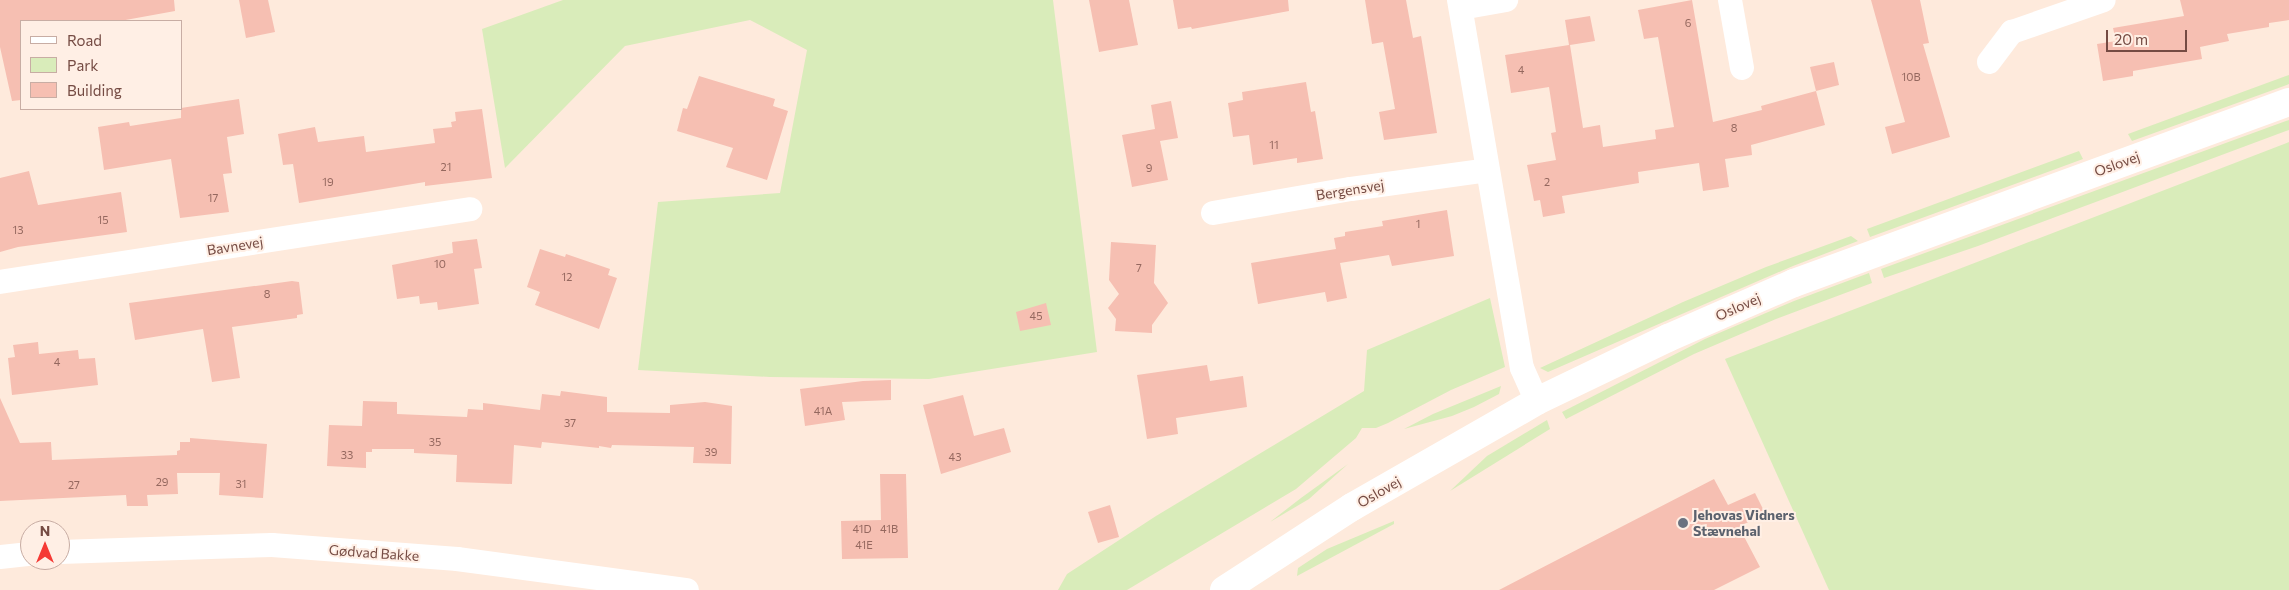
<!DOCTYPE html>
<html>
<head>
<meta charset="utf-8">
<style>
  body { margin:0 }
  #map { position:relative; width:2289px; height:590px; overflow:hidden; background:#feeadc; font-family:Commissioner,sans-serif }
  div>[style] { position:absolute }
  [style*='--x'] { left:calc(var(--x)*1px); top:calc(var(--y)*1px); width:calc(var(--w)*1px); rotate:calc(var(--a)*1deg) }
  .green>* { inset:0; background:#d9ecba }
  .building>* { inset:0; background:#f6bfb2 }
  .street>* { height:24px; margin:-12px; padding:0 12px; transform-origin:12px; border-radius:12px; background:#fff }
  .secondary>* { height:28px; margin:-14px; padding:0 14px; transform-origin:14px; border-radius:14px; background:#fff }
  .dots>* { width:14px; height:14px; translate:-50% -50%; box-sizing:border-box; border:2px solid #ffefe5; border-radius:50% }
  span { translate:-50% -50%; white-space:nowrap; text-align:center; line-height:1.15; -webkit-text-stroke:4px #ffefe5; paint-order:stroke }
  .number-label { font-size:11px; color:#95685f }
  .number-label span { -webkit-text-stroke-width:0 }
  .street-label { font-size:14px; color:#754b43 }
  .worship-label { font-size:14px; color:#5b616d; font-weight:700 }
  .left { translate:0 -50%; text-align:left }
  .legend { position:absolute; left:20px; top:20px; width:162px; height:90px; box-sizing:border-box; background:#ffefe5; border:1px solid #c8ada4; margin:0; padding:6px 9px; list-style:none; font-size:15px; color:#754b43 }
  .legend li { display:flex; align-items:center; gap:10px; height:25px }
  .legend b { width:25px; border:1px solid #c8ada4 }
  .north { position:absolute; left:20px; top:520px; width:50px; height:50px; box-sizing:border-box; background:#ffefe5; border:1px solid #c8ada4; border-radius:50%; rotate:0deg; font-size:14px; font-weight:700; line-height:20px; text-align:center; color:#754b43 }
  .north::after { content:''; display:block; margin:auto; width:18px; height:22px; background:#f53a35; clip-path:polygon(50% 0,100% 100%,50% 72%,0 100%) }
  .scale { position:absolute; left:2106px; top:30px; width:81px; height:22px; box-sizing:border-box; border:2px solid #754b43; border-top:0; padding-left:6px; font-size:15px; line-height:18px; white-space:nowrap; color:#754b43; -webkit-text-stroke:4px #ffefe5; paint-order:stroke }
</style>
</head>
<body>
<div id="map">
  <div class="green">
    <div style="clip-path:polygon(563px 0,1053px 0,1097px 352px,929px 379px,770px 377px,638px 370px,658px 202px,780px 193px,807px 50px,750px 20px,625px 46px,505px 168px,482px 29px)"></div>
    <div style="clip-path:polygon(2289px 75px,2289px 84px,2273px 90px,2132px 141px,2128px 134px)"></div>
    <div style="clip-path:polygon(2289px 120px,2289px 130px,1978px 246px,1884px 278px,1881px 269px)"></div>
    <div style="clip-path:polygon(2289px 142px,2289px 590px,1829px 590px,1725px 359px)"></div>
    <div style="clip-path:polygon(2079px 151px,2083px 159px,1870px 237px,1867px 229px)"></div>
    <div style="clip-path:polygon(1851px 236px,1858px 241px,1793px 266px,1548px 372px,1540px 368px,1683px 302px,1766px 267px)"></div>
    <div style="clip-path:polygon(1869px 273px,1872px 283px,1776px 319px,1694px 354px,1566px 419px,1562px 412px,1705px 339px,1794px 301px)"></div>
    <div style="clip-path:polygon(1490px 298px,1505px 367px,1451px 390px,1388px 423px,1376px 428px,1362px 428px,1356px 438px,1296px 489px,1127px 590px,1058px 590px,1067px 574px,1156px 516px,1364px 391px,1367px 350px)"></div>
    <div style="clip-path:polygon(1501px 386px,1499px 394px,1474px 407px,1452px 416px,1404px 429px,1433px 414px)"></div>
    <div style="clip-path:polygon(1547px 420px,1550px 429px,1450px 491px,1487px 456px)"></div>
    <div style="clip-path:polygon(1348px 464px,1309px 499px,1270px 522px,1301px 498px)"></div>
    <div style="clip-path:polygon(1394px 521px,1394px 524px,1297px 576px,1298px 568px,1327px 549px)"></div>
  </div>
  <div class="building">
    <div style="clip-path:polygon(0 0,174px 0,175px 11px,120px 21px,21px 21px,21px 100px,12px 101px,0 47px)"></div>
    <div style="clip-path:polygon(239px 0,268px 0,275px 32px,246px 38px)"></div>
    <div style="clip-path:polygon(1089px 0,1129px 0,1138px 45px,1099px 52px)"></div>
    <div style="clip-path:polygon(1173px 0,1288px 0,1289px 11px,1192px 29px,1191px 27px,1178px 29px)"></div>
    <div style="clip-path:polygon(1365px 0,1406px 0,1413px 38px,1421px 36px,1437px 133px,1384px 140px,1379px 112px,1395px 109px,1383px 42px,1372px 44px)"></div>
    <div style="clip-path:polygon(1692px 0,1713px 122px,1762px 110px,1761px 106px,1816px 91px,1825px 125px,1751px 145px,1752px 155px,1725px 159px,1729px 187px,1703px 191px,1699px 163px,1638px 172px,1639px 183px,1562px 196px,1565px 213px,1543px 217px,1540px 200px,1534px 201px,1527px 165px,1556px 160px,1551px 133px,1556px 132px,1549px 87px,1511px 93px,1505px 55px,1569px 45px,1565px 20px,1590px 16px,1595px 41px,1570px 45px,1583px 128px,1600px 125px,1603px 147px,1656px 139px,1655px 130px,1674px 127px,1658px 37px,1644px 39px,1638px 10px)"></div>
    <div style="clip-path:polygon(1871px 0,1920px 0,1929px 43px,1923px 44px,1950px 137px,1892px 154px,1885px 127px,1905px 122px)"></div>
    <div style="clip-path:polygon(2180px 0,2289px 0,2289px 20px,2269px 23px,2269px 27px,2227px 34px,2229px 41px,2200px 47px,2202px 59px,2133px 71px,2133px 76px,2103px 81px,2097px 44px,2116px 41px,2113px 28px,2184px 16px)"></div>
    <div style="clip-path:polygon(1834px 62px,1839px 85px,1816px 91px,1810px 67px)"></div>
    <div style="clip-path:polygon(699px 76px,775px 99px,773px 106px,788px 111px,767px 180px,726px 167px,733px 148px,677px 131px,683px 108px,687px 109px)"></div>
    <div style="clip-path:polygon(1306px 82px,1311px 112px,1315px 111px,1323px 159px,1297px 163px,1297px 158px,1253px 165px,1249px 135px,1233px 137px,1228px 103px,1243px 100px,1242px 92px)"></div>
    <div style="clip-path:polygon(239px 99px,244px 134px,227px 137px,232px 173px,223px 174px,229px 212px,180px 218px,171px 159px,104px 170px,98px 127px,129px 122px,130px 126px,181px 118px,181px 108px)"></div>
    <div style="clip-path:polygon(1171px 101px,1178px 138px,1160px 141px,1168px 180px,1132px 187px,1122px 135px,1155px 129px,1151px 105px)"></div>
    <div style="clip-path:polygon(482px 109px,492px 178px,425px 186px,425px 182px,299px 203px,293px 164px,283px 165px,278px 134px,315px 127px,318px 142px,364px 136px,366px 152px,435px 143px,433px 129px,452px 127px,451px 122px,456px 121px,455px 112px)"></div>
    <div style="clip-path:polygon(29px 171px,38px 205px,121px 192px,127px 232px,18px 247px,0 252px,0 178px)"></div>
    <div style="clip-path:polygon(1447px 210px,1454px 256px,1392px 266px,1389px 255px,1340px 263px,1347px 298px,1327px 302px,1325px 292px,1258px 304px,1251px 263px,1336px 249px,1334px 238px,1345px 236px,1345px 232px,1383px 226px,1382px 221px)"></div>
    <div style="clip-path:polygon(477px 239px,482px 268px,474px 269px,479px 304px,438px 310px,437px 302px,420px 304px,419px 296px,397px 299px,392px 265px,453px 253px,452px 242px)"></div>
    <div style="clip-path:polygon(1111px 242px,1156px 245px,1154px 283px,1168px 303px,1152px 325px,1152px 333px,1115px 331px,1116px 319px,1108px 308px,1119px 294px,1109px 280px)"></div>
    <div style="clip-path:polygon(540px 249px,565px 257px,566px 254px,610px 269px,608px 275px,617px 278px,599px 329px,535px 305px,540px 292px,527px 287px)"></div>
    <div style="clip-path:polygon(292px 281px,299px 282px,303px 314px,297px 315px,297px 318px,232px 327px,240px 378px,212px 382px,203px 329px,135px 340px,129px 303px)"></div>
    <div style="clip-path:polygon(1046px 303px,1051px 325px,1020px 331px,1016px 312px)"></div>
    <div style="clip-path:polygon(38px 342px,39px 354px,78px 350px,79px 359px,95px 358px,98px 385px,12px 395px,8px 358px,15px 357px,13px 345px)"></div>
    <div style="clip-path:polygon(1207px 365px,1210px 381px,1243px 376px,1247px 407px,1176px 418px,1178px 434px,1147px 439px,1137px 375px)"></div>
    <div style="clip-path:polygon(891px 380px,891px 400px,842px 402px,845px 420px,805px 426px,800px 389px,863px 381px)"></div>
    <div style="clip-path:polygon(561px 391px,607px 397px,607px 412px,670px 413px,670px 405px,705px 402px,732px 406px,731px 464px,693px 463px,694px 447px,612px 445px,611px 448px,599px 446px,599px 448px,542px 442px,541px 448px,514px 445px,512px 484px,456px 482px,457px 455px,414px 453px,414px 449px,372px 449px,372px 452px,366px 452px,366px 468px,327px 466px,329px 425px,362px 426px,363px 401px,397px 402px,397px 414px,467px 417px,468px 409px,483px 410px,483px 403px,540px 410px,542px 394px,560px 396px)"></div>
    <div style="clip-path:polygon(963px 395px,974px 436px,1004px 428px,1011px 452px,941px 474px,923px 405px)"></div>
    <div style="clip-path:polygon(0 398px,20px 443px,51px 442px,52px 460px,177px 455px,177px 451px,180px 450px,180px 442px,190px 442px,190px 438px,267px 444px,263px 498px,219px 495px,220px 473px,177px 473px,178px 494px,147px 495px,148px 506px,127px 506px,126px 495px,0 501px)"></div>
    <div style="clip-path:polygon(880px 474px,906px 474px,908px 558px,842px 559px,841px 521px,881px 520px)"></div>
    <div style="clip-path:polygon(1714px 479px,1728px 505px,1755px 493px,1765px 513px,1739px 527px,1760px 567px,1714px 590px,1499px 590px)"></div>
    <div style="clip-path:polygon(1110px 505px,1119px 537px,1098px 543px,1088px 512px)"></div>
  </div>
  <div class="street">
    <div style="--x:1459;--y:0;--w:373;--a:80.3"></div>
    <div style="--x:1522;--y:368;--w:36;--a:66"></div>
    <div style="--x:1730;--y:0;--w:69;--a:80"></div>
    <div style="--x:1461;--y:8;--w:46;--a:-10.1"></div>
    <div style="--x:1989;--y:62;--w:38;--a:-53"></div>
    <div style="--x:2012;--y:32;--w:97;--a:-19.2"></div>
    <div style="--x:1213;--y:213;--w:140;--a:-9.9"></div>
    <div style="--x:1351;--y:189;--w:138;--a:-7.9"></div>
    <div style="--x:0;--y:282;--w:476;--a:-8.8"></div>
    <div style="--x:60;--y:552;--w:212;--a:-1.9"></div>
    <div style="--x:272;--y:545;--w:186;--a:4.3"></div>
    <div style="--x:457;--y:559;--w:232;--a:7.7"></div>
    <div style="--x:0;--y:557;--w:30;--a:-6"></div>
  </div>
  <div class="secondary">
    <div style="--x:1224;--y:590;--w:153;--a:-33"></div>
    <div style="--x:1352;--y:507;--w:213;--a:-29.8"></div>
    <div style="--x:1537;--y:401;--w:145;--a:-25.7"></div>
    <div style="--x:1668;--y:338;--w:137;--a:-23.6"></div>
    <div style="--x:1794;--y:283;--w:527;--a:-20.09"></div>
  </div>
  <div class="dots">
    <div style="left:1683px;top:523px;background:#6b7280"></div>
  </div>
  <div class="number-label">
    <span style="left:1688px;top:23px">6</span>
    <span style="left:1521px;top:70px">4</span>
    <span style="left:1911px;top:77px">10B</span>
    <span style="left:1734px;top:128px">8</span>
    <span style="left:1274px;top:145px">11</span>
    <span style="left:446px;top:167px">21</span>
    <span style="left:1149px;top:168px">9</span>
    <span style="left:328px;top:182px">19</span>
    <span style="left:1547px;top:182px">2</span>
    <span style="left:213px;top:198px">17</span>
    <span style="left:103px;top:220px">15</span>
    <span style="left:1418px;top:224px">1</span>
    <span style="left:18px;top:230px">13</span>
    <span style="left:440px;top:264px">10</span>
    <span style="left:1139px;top:268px">7</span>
    <span style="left:567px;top:277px">12</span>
    <span style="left:267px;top:294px">8</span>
    <span style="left:1036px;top:316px">45</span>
    <span style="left:57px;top:362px">4</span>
    <span style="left:823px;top:411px">41A</span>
    <span style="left:570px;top:423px">37</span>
    <span style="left:435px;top:442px">35</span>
    <span style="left:711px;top:452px">39</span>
    <span style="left:347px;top:455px">33</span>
    <span style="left:955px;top:457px">43</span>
    <span style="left:162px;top:482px">29</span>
    <span style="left:241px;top:484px">31</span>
    <span style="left:74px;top:485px">27</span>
    <span style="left:862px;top:529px">41D</span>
    <span style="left:889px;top:529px">41B</span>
    <span style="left:864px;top:545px">41E</span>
  </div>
  <div class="street-label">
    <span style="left:2117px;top:164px;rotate:-20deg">Oslovej</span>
    <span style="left:1350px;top:190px;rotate:-9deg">Bergensvej</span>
    <span style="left:235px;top:246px;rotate:-9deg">Bavnevej</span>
    <span style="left:1738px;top:307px;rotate:-24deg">Oslovej</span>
    <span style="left:1379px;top:492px;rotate:-30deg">Oslovej</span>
    <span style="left:374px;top:553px;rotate:4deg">Gødvad Bakke</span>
  </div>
  <div class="worship-label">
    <span class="left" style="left:1693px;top:523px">Jehovas Vidners<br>Stævnehal</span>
  </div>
  <ul class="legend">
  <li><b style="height:6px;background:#fff"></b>Road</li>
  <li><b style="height:14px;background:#d9ecba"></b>Park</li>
  <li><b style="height:14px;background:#f6bfb2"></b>Building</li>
  </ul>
  <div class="north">N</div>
  <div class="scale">20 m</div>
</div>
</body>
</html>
